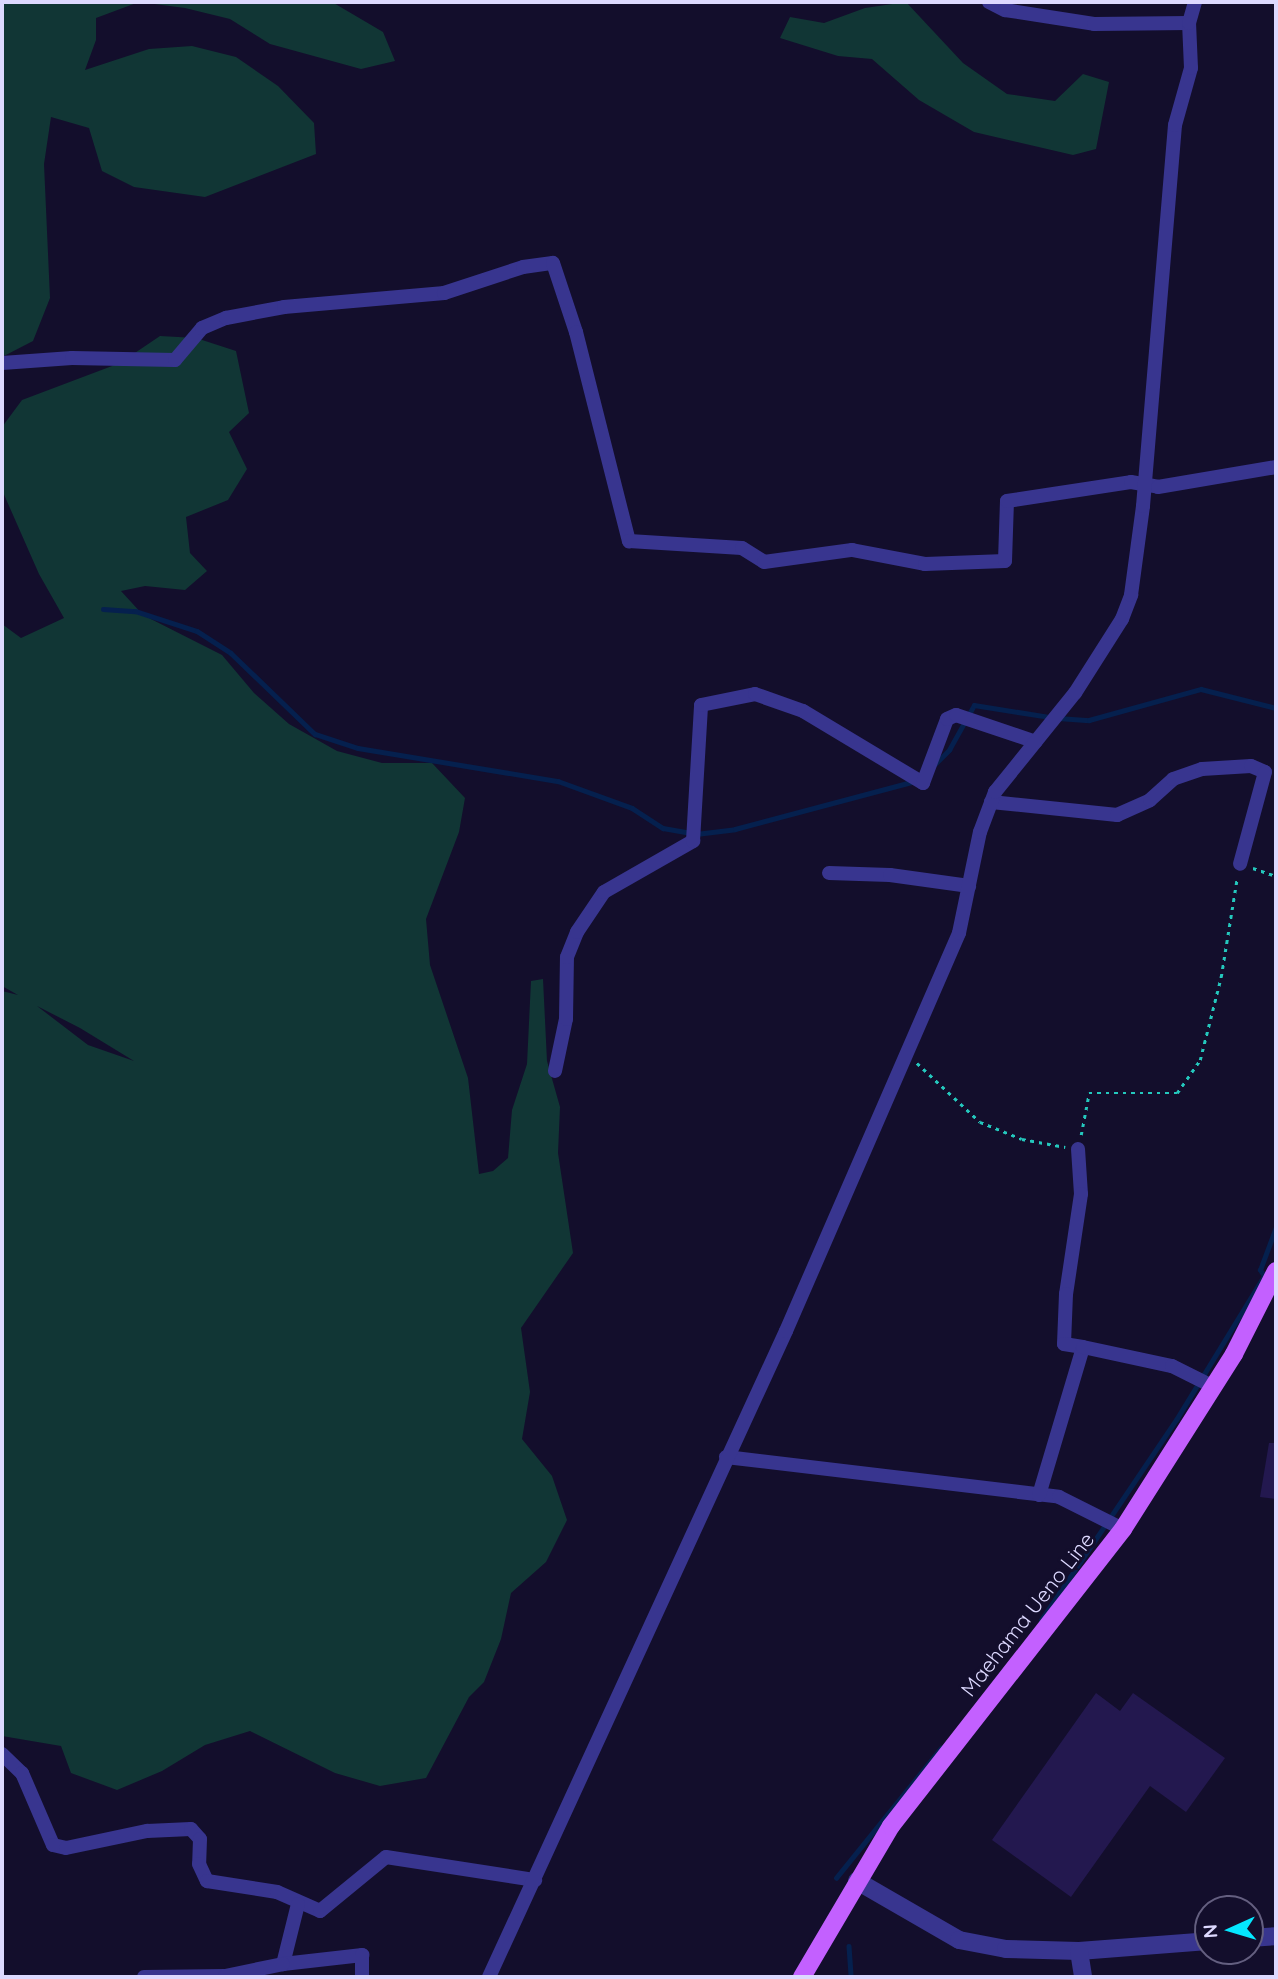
<!DOCTYPE html>
<html>
<head>
<meta charset="utf-8">
<style>
  body { margin:0 }
  #map { position:relative; width:1278px; height:1979px; overflow:hidden; background:#130e2c; font-family:Quicksand,sans-serif }
  div>[style] { position:absolute }
  [style*='--x'] { left:calc(var(--x)*1px); top:calc(var(--y)*1px); width:calc(var(--w)*1px); rotate:calc(var(--a)*1deg) }
  .green>* { inset:0; background:#113635 }
  .stream>* { height:4.5px; margin:-2.25px; padding:0 2.25px; transform-origin:2.25px; border-radius:2.25px; background:#05204e }
  .building>* { inset:0; background:#23184f }
  .path>* { height:2.5px; margin-top:-1.25px; transform-origin:0; background:repeating-linear-gradient(90deg,#24c8bd 0 3.5px,transparent 0 8.5px) }
  .minor>* { height:14px; margin:-7px; padding:0 7px; transform-origin:7px; border-radius:7px; background:#38358f }
  .tertiary>* { height:18px; margin:-9px; padding:0 9px; transform-origin:9px; border-radius:9px; background:#38358f }
  .primary>* { height:18px; margin:-9px; padding:0 9px; transform-origin:9px; border-radius:9px; background:#c360ff }
  span { translate:-50% -50%; white-space:nowrap; text-align:center; line-height:1.15; -webkit-text-stroke:6px #130e2c; paint-order:stroke }
  .street-label { font-size:21px; color:#ddd9ff }
  .frame { position:absolute; inset:0; border:4px solid #ddd9ff; pointer-events:none }
  .north { position:absolute; left:1194px; top:1895px; width:70px; height:70px; box-sizing:border-box; background:#130e2c; border:2px solid #645f80; border-radius:50%; rotate:266deg; font-size:19px; font-weight:700; line-height:28px; text-align:center; color:#ddd9ff }
  .north::after { content:''; display:block; margin:auto; width:24px; height:32px; background:#05e7ff; clip-path:polygon(50% 0,100% 100%,50% 72%,0 100%) }
</style>
</head>
<body>
<div id="map">
  <div class="green">
    <div style="clip-path:polygon(2px 2px,332px 2px,383px 32px,395px 61px,361px 69px,270px 44px,230px 19px,185px 8px,139px 2px,96px 18px,96px 40px,85px 70px,149px 49px,192px 46px,236px 57px,278px 86px,314px 123px,316px 154px,205px 197px,134px 187px,102px 171px,89px 128px,51px 117px,44px 164px,50px 298px,33px 341px,2px 357px)"></div>
    <div style="clip-path:polygon(906px 2px,963px 63px,1007px 94px,1055px 101px,1083px 74px,1109px 82px,1096px 149px,1073px 155px,974px 132px,919px 100px,872px 59px,838px 56px,780px 38px,790px 17px,824px 23px,865px 8px)"></div>
    <div style="clip-path:polygon(evenodd,160px 336px,196px 338px,236px 351px,249px 413px,229px 432px,247px 469px,228px 500px,186px 517px,190px 553px,207px 571px,185px 590px,145px 586px,121px 591px,143px 615px,222px 655px,254px 693px,289px 724px,337px 751px,382px 763px,432px 763px,465px 798px,459px 832px,426px 919px,430px 965px,468px 1078px,479px 1174px,493px 1171px,508px 1158px,512px 1110px,527px 1064px,531px 981px,543px 979px,547px 1061px,560px 1107px,558px 1153px,573px 1253px,521px 1328px,530px 1392px,522px 1439px,552px 1476px,567px 1520px,546px 1562px,511px 1593px,501px 1639px,484px 1682px,469px 1697px,426px 1778px,380px 1786px,335px 1773px,250px 1731px,205px 1745px,162px 1771px,117px 1790px,71px 1773px,61px 1746px,2px 1736px,2px 991px,18px 995px,2px 986px,2px 624px,21px 638px,64px 618px,39px 574px,2px 490px,2px 427px,22px 400px,120px 363px,160px 336px,37px 1006px,80px 1028px,134px 1061px,88px 1045px,37px 1006px)"></div>
  </div>
  <div class="stream">
    <div style="--x:103;--y:609;--w:32;--a:4"></div>
    <div style="--x:135;--y:611;--w:65;--a:17.9"></div>
    <div style="--x:197;--y:631;--w:40;--a:32.9"></div>
    <div style="--x:231;--y:653;--w:117;--a:44"></div>
    <div style="--x:315;--y:734;--w:45;--a:18"></div>
    <div style="--x:358;--y:748;--w:203;--a:9.4"></div>
    <div style="--x:558;--y:781;--w:79;--a:20"></div>
    <div style="--x:632;--y:808;--w:37;--a:33"></div>
    <div style="--x:663;--y:828;--w:34;--a:10"></div>
    <div style="--x:696;--y:834;--w:39;--a:-7"></div>
    <div style="--x:735;--y:829;--w:186;--a:-14.9"></div>
    <div style="--x:1058;--y:718;--w:31;--a:4"></div>
    <div style="--x:1089;--y:720;--w:116;--a:-15.5"></div>
    <div style="--x:1201;--y:689;--w:77;--a:14.2"></div>
    <div style="--x:935;--y:764;--w:20;--a:-45"></div>
    <div style="--x:949;--y:750;--w:51;--a:-60.9"></div>
    <div style="--x:974;--y:705;--w:77;--a:9"></div>
    <div style="--x:1041;--y:1620;--w:241;--a:-56"></div>
    <div style="--x:1176;--y:1420;--w:169;--a:-58.6"></div>
    <div style="--x:1264;--y:1276;--w:7;--a:-124"></div>
    <div style="--x:1260;--y:1270;--w:46;--a:-69.6"></div>
    <div style="--x:836;--y:1878;--w:167;--a:-51.1"></div>
    <div style="--x:849;--y:1946;--w:31;--a:86"></div>
  </div>
  <div class="building">
    <div style="clip-path:polygon(1269px 1443px,1276px 1443px,1276px 1499px,1260px 1497px)"></div>
    <div style="clip-path:polygon(1096px 1693px,1120px 1711px,1133px 1693px,1225px 1758px,1186px 1812px,1150px 1786px,1071px 1897px,992px 1840px)"></div>
  </div>
  <div class="path">
    <div style="--x:1253;--y:868;--w:24;--a:19"></div>
    <div style="--x:917;--y:1063;--w:86;--a:43.1"></div>
    <div style="--x:980;--y:1122;--w:45;--a:22"></div>
    <div style="--x:1022;--y:1139;--w:44;--a:10.5"></div>
    <div style="--x:1081;--y:1135;--w:43;--a:-79.2"></div>
    <div style="--x:1089;--y:1093;--w:88;--a:0"></div>
    <div style="--x:1177;--y:1093;--w:40;--a:-55.1"></div>
    <div style="--x:1200;--y:1060;--w:86;--a:-75.8"></div>
    <div style="--x:1221;--y:977;--w:100;--a:-80.8"></div>
  </div>
  <div class="minor">
    <div style="--x:989;--y:2;--w:18;--a:27"></div>
    <div style="--x:1005;--y:10;--w:90;--a:8.9"></div>
    <div style="--x:1094;--y:24;--w:95;--a:-0.6"></div>
    <div style="--x:2;--y:363;--w:70;--a:-4.1"></div>
    <div style="--x:72;--y:358;--w:103;--a:1.1"></div>
    <div style="--x:175;--y:360;--w:42;--a:-49.8"></div>
    <div style="--x:202;--y:328;--w:26;--a:-23"></div>
    <div style="--x:226;--y:318;--w:59;--a:-10.7"></div>
    <div style="--x:284;--y:307;--w:161;--a:-5"></div>
    <div style="--x:444;--y:293;--w:83;--a:-18.2"></div>
    <div style="--x:523;--y:267;--w:30;--a:-8"></div>
    <div style="--x:553;--y:263;--w:73;--a:71.6"></div>
    <div style="--x:576;--y:332;--w:216;--a:75.8"></div>
    <div style="--x:629;--y:541;--w:113;--a:3.5"></div>
    <div style="--x:742;--y:548;--w:26;--a:32"></div>
    <div style="--x:764;--y:562;--w:89;--a:-7.8"></div>
    <div style="--x:852;--y:550;--w:74;--a:10.9"></div>
    <div style="--x:925;--y:564;--w:80;--a:-2.1"></div>
    <div style="--x:1005;--y:561;--w:60;--a:-88.1"></div>
    <div style="--x:1007;--y:501;--w:125;--a:-8.7"></div>
    <div style="--x:1131;--y:482;--w:27;--a:10"></div>
    <div style="--x:1158;--y:487;--w:120;--a:-9.6"></div>
    <div style="--x:991;--y:802;--w:127;--a:5.9"></div>
    <div style="--x:1117;--y:815;--w:36;--a:-24"></div>
    <div style="--x:1150;--y:800;--w:31;--a:-42"></div>
    <div style="--x:1173;--y:779;--w:31;--a:-19"></div>
    <div style="--x:1202;--y:769;--w:49;--a:-3.5"></div>
    <div style="--x:1251;--y:766;--w:15;--a:23"></div>
    <div style="--x:1265;--y:772;--w:95;--a:105.2"></div>
    <div style="--x:829;--y:873;--w:61;--a:1.9"></div>
    <div style="--x:890;--y:875;--w:80;--a:7.9"></div>
    <div style="--x:555;--y:1071;--w:53;--a:-78.1"></div>
    <div style="--x:566;--y:1019;--w:62;--a:-89.1"></div>
    <div style="--x:567;--y:957;--w:27;--a:-68"></div>
    <div style="--x:577;--y:932;--w:48;--a:-56"></div>
    <div style="--x:604;--y:892;--w:103;--a:-29.8"></div>
    <div style="--x:693;--y:841;--w:136;--a:-86.6"></div>
    <div style="--x:701;--y:705;--w:55;--a:-11.5"></div>
    <div style="--x:755;--y:694;--w:51;--a:19.5"></div>
    <div style="--x:803;--y:711;--w:140;--a:31"></div>
    <div style="--x:923;--y:783;--w:68;--a:-69.4"></div>
    <div style="--x:947;--y:719;--w:10;--a:-24"></div>
    <div style="--x:956;--y:715;--w:84;--a:18.6"></div>
    <div style="--x:1078;--y:1149;--w:45;--a:86.2"></div>
    <div style="--x:1081;--y:1194;--w:101;--a:98.5"></div>
    <div style="--x:1066;--y:1294;--w:50;--a:92.3"></div>
    <div style="--x:1064;--y:1344;--w:19;--a:9"></div>
    <div style="--x:726;--y:1457;--w:335;--a:6.8"></div>
    <div style="--x:1059;--y:1497;--w:72;--a:26.6"></div>
    <div style="--x:1039;--y:1495;--w:154;--a:-73.4"></div>
    <div style="--x:1083;--y:1347;--w:91;--a:12.1"></div>
    <div style="--x:1172;--y:1366;--w:47;--a:26.6"></div>
    <div style="--x:2;--y:1754;--w:28;--a:44"></div>
    <div style="--x:22;--y:1773;--w:78;--a:66.7"></div>
    <div style="--x:53;--y:1845;--w:13;--a:13"></div>
    <div style="--x:66;--y:1848;--w:83;--a:-11.9"></div>
    <div style="--x:147;--y:1831;--w:44;--a:-2.6"></div>
    <div style="--x:191;--y:1829;--w:13;--a:48"></div>
    <div style="--x:200;--y:1839;--w:25;--a:92"></div>
    <div style="--x:199;--y:1864;--w:19;--a:65"></div>
    <div style="--x:207;--y:1881;--w:71;--a:8.9"></div>
    <div style="--x:277;--y:1892;--w:47;--a:23.8"></div>
    <div style="--x:320;--y:1911;--w:85;--a:-39.3"></div>
    <div style="--x:386;--y:1857;--w:151;--a:8.8"></div>
    <div style="--x:298;--y:1904;--w:62;--a:104"></div>
    <div style="--x:283;--y:1964;--w:80;--a:-6.5"></div>
    <div style="--x:362;--y:1955;--w:22;--a:90"></div>
    <div style="--x:144;--y:1977;--w:81;--a:-0.7"></div>
    <div style="--x:225;--y:1976;--w:59;--a:-11.7"></div>
    <div style="--x:489;--y:1977;--w:711;--a:-65.31"></div>
    <div style="--x:786;--y:1331;--w:434;--a:-66.5"></div>
    <div style="--x:959;--y:933;--w:103;--a:-78.3"></div>
    <div style="--x:980;--y:832;--w:43;--a:-69.4"></div>
    <div style="--x:995;--y:792;--w:127;--a:-51.1"></div>
    <div style="--x:1075;--y:693;--w:88;--a:-57.6"></div>
    <div style="--x:1122;--y:619;--w:26;--a:-69"></div>
    <div style="--x:1131;--y:595;--w:90;--a:-82.3"></div>
    <div style="--x:1143;--y:506;--w:382;--a:-85.2"></div>
    <div style="--x:1175;--y:125;--w:59;--a:-74.3"></div>
    <div style="--x:1191;--y:68;--w:45;--a:-92.5"></div>
    <div style="--x:1189;--y:23;--w:22;--a:-74"></div>
  </div>
  <div class="tertiary">
    <div style="--x:857;--y:1881;--w:118;--a:30"></div>
    <div style="--x:959;--y:1940;--w:48;--a:10.8"></div>
    <div style="--x:1006;--y:1949;--w:73;--a:1.6"></div>
    <div style="--x:1079;--y:1951;--w:129;--a:-4.4"></div>
    <div style="--x:1250;--y:1938;--w:26;--a:-4"></div>
    <div style="--x:1079;--y:1951;--w:26;--a:81"></div>
  </div>
  <div class="primary">
    <div style="--x:802;--y:1977;--w:175;--a:-59.5"></div>
    <div style="--x:891;--y:1826;--w:377;--a:-52"></div>
    <div style="--x:1123;--y:1529;--w:207;--a:-57.6"></div>
    <div style="--x:1234;--y:1354;--w:93;--a:-63.2"></div>
  </div>
  <div class="street-label">
    <span style="left:1027px;top:1614px;rotate:-52deg">Maehama Ueno Line</span>
  </div>
  <div class="frame"></div>
  <div class="north">N</div>
</div>
</body>
</html>
